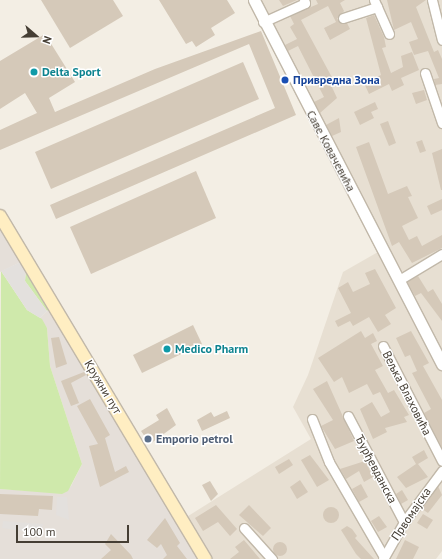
<!DOCTYPE html>
<html>
<head>
<meta charset="utf-8">
<style>
  body { margin:0 }
  #map { position:relative; width:442px; height:559px; overflow:hidden; background:#f3eee4; font-family:"PT Sans",sans-serif }
  div>[style] { position:absolute }
  [style*='--x'] { left:calc(var(--x)*1px); top:calc(var(--y)*1px); width:calc(var(--w)*1px); rotate:calc(var(--a)*1deg) }
  .residential>* { inset:0; background:#e7dfd2 }
  .industrial>* { inset:0; background:#e5dfd9 }
  .green>* { inset:0; background:#cfe9ab }
  .parking>* { inset:0; background:#e3e0dd }
  .building>* { inset:0; background:#d5c9b9 }
  .round { border-radius:50% }
  .roads { filter:drop-shadow(1px 0 #c1b8a9) drop-shadow(-1px 0 #c1b8a9) drop-shadow(0 1px #c1b8a9) drop-shadow(0 -1px #c1b8a9) }
  .minor>* { height:9px; margin:-4.5px; padding:0 4.5px; transform-origin:4.5px; border-radius:4.5px; background:#fff }
  .tertiary>* { height:11px; margin:-5.5px; padding:0 5.5px; transform-origin:5.5px; border-radius:5.5px; background:#fff }
  .secondary>* { height:12px; margin:-6px; padding:0 6px; transform-origin:6px; border-radius:6px; background:#ffeec2 }
  .dots>* { width:11px; height:11px; translate:-50% -50%; box-sizing:border-box; border:2px solid #fff; border-radius:50% }
  span { translate:-50% -50%; white-space:nowrap; text-align:center; line-height:1.15; -webkit-text-stroke:3px #fff; paint-order:stroke }
  .culture-label { font-size:12px; color:#0d838f; font-weight:700 }
  .left { translate:0 -50%; text-align:left }
  .transit-label { font-size:12px; color:#164399; font-weight:700 }
  .street-label { font-size:12px; color:#453e34 }
  .service-label { font-size:12px; color:#4e5e75; font-weight:700 }
  .north { position:absolute; left:16px; top:16px; width:40px; height:40px; -webkit-text-stroke:3px #fff; paint-order:stroke; rotate:110deg; font-size:11px; font-weight:700; line-height:16px; text-align:center; color:#453e34 }
  .north::after { content:''; display:block; margin:auto; width:14px; height:18px; background:#453e34; clip-path:polygon(50% 0,100% 100%,50% 72%,0 100%) }
  .scale { position:absolute; left:16px; top:525px; width:113px; height:18px; box-sizing:border-box; border:2px solid #453e34; border-top:0; padding-left:5px; font-size:12px; line-height:14px; white-space:nowrap; color:#453e34; -webkit-text-stroke:3px #fff; paint-order:stroke }
</style>
</head>
<body>
<div id="map">
  <div class="residential">
    <div style="clip-path:polygon(249px 0,442px 0,442px 551px,436px 559px,211px 559px,185px 518px,311px 439px,293px 407px,308px 375px,343px 272px,378px 252px)"></div>
  </div>
  <div class="industrial">
    <div style="clip-path:polygon(0 227px,21px 262px,0 272px)"></div>
    <div style="clip-path:polygon(49px 309px,199px 559px,0 559px,0 489px,63px 493px,71px 486px,82px 464px,50px 366px,47px 328px,40px 318px)"></div>
  </div>
  <div class="green">
    <div style="clip-path:polygon(26px 270px,49px 309px,47px 311px,25px 281px)"></div>
    <div style="clip-path:polygon(1px 271px,27px 310px,42px 319px,47px 328px,50px 366px,82px 464px,68px 491px,62px 494px,0 489px)"></div>
  </div>
  <div class="parking">
    <div style="clip-path:polygon(21px 262px,26px 270px,25px 281px,47px 311px,40px 318px,27px 310px,1px 271px)"></div>
    <div style="clip-path:polygon(57px 497px,67px 497px,69px 520px,56px 515px)"></div>
    <div style="clip-path:polygon(3px 521px,43px 524px,41px 534px,2px 528px)"></div>
  </div>
  <div class="building">
    <div style="clip-path:polygon(41px 0,113px 0,123px 16px,70px 48px)"></div>
    <div style="clip-path:polygon(159px 0,227px 0,235px 13px,211px 28px,215px 35px,196px 47px,192px 41px,186px 44px)"></div>
    <div style="clip-path:polygon(279px 0,297px 0,283px 6px)"></div>
    <div style="clip-path:polygon(316px 0,345px 0,340px 3px,344px 11px,337px 19px,347px 23px,350px 29px,330px 40px,324px 28px,336px 22px,328px 6px,301px 20px,335px 83px,331px 85px,337px 98px,320px 113px,314px 102px,324px 97px,303px 56px,298px 46px,288px 51px,285px 45px,297px 39px,290px 27px,294px 24px,290px 16px,318px 4px)"></div>
    <div style="clip-path:polygon(387px 0,426px 0,416px 7px,434px 52px,438px 50px,442px 59px,442px 84px,435px 85px,434px 79px,439px 78px,428px 51px,414px 55px,409px 42px,418px 39px,411px 22px,394px 30px)"></div>
    <div style="clip-path:polygon(374px 15px,384px 37px,386px 47px,382px 48px,391px 73px,403px 67px,401px 56px,412px 52px,419px 70px,401px 78px,404px 85px,392px 91px,389px 84px,369px 94px,364px 83px,381px 75px,366px 18px)"></div>
    <div style="clip-path:polygon(261px 31px,296px 115px,56px 219px,50px 205px,275px 108px,249px 44px,0 150px,0 130px,37px 113px,25px 93px,0 109px,0 61px,45px 34px,75px 82px,49px 98px,55px 112px,155px 69px)"></div>
    <div style="clip-path:polygon(243px 62px,259px 99px,51px 189px,35px 152px)"></div>
    <div style="clip-path:polygon(424px 90px,427px 100px,416px 104px,412px 93px)"></div>
    <div style="clip-path:polygon(375px 102px,378px 109px,371px 112px,374px 118px,360px 125px,354px 112px)"></div>
    <div style="clip-path:polygon(339px 118px,341px 132px,332px 136px,326px 125px)"></div>
    <div style="clip-path:polygon(388px 121px,396px 143px,389px 146px,380px 124px)"></div>
    <div style="clip-path:polygon(422px 140px,426px 151px,420px 153px,416px 142px)"></div>
    <div style="clip-path:polygon(369px 142px,388px 194px,407px 186px,412px 196px,408px 197px,418px 218px,402px 226px,409px 240px,417px 236px,422px 246px,442px 235px,442px 248px,412px 263px,399px 242px,392px 246px,356px 147px)"></div>
    <div style="clip-path:polygon(442px 149px,442px 190px,441px 190px,432px 153px)"></div>
    <div style="clip-path:polygon(196px 171px,216px 218px,91px 274px,70px 227px)"></div>
    <div style="clip-path:polygon(442px 199px,442px 210px,431px 215px,427px 206px)"></div>
    <div style="clip-path:polygon(375px 269px,396px 308px,385px 315px,391px 324px,378px 332px,369px 317px,353px 326px,350px 321px,338px 327px,335px 321px,351px 313px,338px 288px,348px 282px,353px 292px,370px 284px,365px 273px)"></div>
    <div style="clip-path:polygon(418px 276px,428px 292px,433px 289px,442px 304px,442px 321px,421px 293px,415px 296px,407px 282px)"></div>
    <div style="clip-path:polygon(193px 325px,202px 344px,142px 373px,133px 355px)"></div>
    <div style="clip-path:polygon(361px 331px,365px 338px,373px 333px,377px 341px,371px 344px,383px 366px,375px 370px,388px 393px,394px 390px,409px 415px,404px 417px,407px 422px,385px 428px,387px 432px,373px 439px,360px 409px,372px 402px,381px 417px,390px 412px,380px 392px,373px 395px,367px 384px,349px 393px,342px 377px,334px 382px,318px 358px)"></div>
    <div style="clip-path:polygon(411px 331px,429px 363px,423px 366px,442px 400px,442px 448px,424px 413px,431px 409px,412px 373px,417px 371px,410px 355px,405px 357px,396px 338px)"></div>
    <div style="clip-path:polygon(59px 337px,67px 364px,56px 368px,51px 338px)"></div>
    <div style="clip-path:polygon(84px 372px,86px 375px,71px 383px,79px 403px,71px 406px,61px 381px)"></div>
    <div style="clip-path:polygon(327px 381px,354px 441px,335px 449px,321px 426px,333px 420px,313px 389px)"></div>
    <div style="clip-path:polygon(90px 399px,110px 435px,105px 438px,115px 472px,126px 466px,129px 472px,100px 487px,89px 446px,98px 444px,77px 406px)"></div>
    <div style="clip-path:polygon(167px 408px,176px 425px,150px 444px,141px 431px,159px 420px,156px 415px)"></div>
    <div style="clip-path:polygon(227px 411px,230px 418px,202px 431px,197px 420px,211px 412px,214px 417px)"></div>
    <div style="clip-path:polygon(424px 450px,428px 458px,418px 464px,428px 477px,406px 488px,397px 477px,416px 464px,412px 457px)"></div>
    <div style="clip-path:polygon(310px 455px,329px 480px,317px 487px,301px 460px)"></div>
    <div style="clip-path:polygon(289px 459px,293px 465px,279px 474px,275px 467px)"></div>
    <div style="clip-path:polygon(365px 461px,373px 477px,364px 482px,359px 471px,346px 479px,340px 469px)"></div>
    <div style="clip-path:polygon(300px 480px,308px 492px,297px 499px,290px 487px)"></div>
    <div style="clip-path:polygon(210px 481px,218px 494px,211px 501px,202px 485px)"></div>
    <div style="clip-path:polygon(361px 484px,368px 497px,359px 502px,352px 489px)"></div>
    <div style="clip-path:polygon(438px 486px,442px 495px,428px 513px,422px 509px)"></div>
    <div style="clip-path:polygon(402px 490px,408px 500px,401px 504px,396px 494px)"></div>
    <div style="clip-path:polygon(0 494px,53px 496px,52px 510px,39px 509px,38px 516px,0 514px)"></div>
    <div style="clip-path:polygon(216px 505px,237px 529px,230px 536px,218px 522px,203px 531px,195px 518px)"></div>
    <div style="clip-path:polygon(249px 505px,271px 528px,263px 536px,239px 515px)"></div>
    <div class="round" style="left:323px;top:507px;width:16px;height:16px"></div>
    <div style="clip-path:polygon(423px 514px,433px 520px,427px 529px,417px 523px)"></div>
    <div style="clip-path:polygon(379px 516px,387px 527px,378px 532px,371px 521px)"></div>
    <div style="clip-path:polygon(165px 518px,180px 543px,177px 546px,187px 559px,163px 559px,167px 555px,161px 544px,157px 548px,147px 540px)"></div>
    <div style="clip-path:polygon(347px 526px,352px 529px,357px 536px,355px 538px,374px 559px,361px 559px,356px 554px,341px 530px)"></div>
    <div style="clip-path:polygon(111px 534px,131px 555px,133px 559px,101px 559px,111px 550px,105px 544px)"></div>
    <div style="clip-path:polygon(244px 540px,260px 559px,230px 559px,239px 552px,235px 547px)"></div>
    <div style="clip-path:polygon(405px 540px,419px 547px,413px 559px,396px 559px)"></div>
    <div class="round" style="left:273px;top:542px;width:14px;height:14px"></div>
  </div>
  <div class="roads">
    <div class="minor">
      <div style="--x:374;--y:0;--w:37;--a:66"></div>
      <div style="--x:432;--y:0;--w:41;--a:76"></div>
      <div style="--x:343;--y:18;--w:36;--a:-18"></div>
      <div style="--x:263;--y:22;--w:46;--a:-24.3"></div>
      <div style="--x:305;--y:3;--w:3;--a:-108"></div>
      <div style="--x:425;--y:73;--w:53;--a:71.2"></div>
      <div style="--x:399;--y:280;--w:50;--a:-31.2"></div>
      <div style="--x:383;--y:346;--w:129;--a:62.8"></div>
      <div style="--x:348;--y:416;--w:120;--a:62.2"></div>
      <div style="--x:312;--y:419;--w:46;--a:68.4"></div>
      <div style="--x:329;--y:462;--w:110;--a:59.9"></div>
      <div style="--x:244;--y:528;--w:42;--a:47.9"></div>
      <div style="--x:383;--y:559;--w:43;--a:-60.4"></div>
      <div style="--x:404;--y:522;--w:64;--a:-53.3"></div>
    </div>
    <div class="tertiary">
      <div style="--x:254;--y:0;--w:410;--a:62.7"></div>
    </div>
    <div class="secondary">
      <div style="--x:0;--y:216;--w:400;--a:59.1"></div>
    </div>
  </div>
  <div class="dots">
    <div style="left:34px;top:72px;background:#0f9aa8"></div>
    <div style="left:285px;top:80px;background:#1a4fb4"></div>
    <div style="left:167px;top:349px;background:#0f9aa8"></div>
    <div style="left:148px;top:439px;background:#5c6f8a"></div>
  </div>
  <div class="culture-label">
    <span class="left" style="left:42px;top:72px">Delta Sport</span>
    <span class="left" style="left:175px;top:349px">Medico Pharm</span>
  </div>
  <div class="transit-label">
    <span class="left" style="left:293px;top:80px">Привредна Зона</span>
  </div>
  <div class="street-label">
    <span style="left:331px;top:151px;rotate:62deg">Саве Ковачевића</span>
    <span style="left:103px;top:387px;rotate:59deg">Кружни пут</span>
    <span style="left:407px;top:393px;rotate:63deg">Вељка Влаховића</span>
    <span style="left:376px;top:469px;rotate:62deg">Ђурђевданска</span>
    <span style="left:411px;top:514px;rotate:-56deg">Првомајска</span>
  </div>
  <div class="service-label">
    <span class="left" style="left:156px;top:439px">Emporio petrol</span>
  </div>
  <div class="north">N</div>
  <div class="scale">100 m</div>
</div>
</body>
</html>
